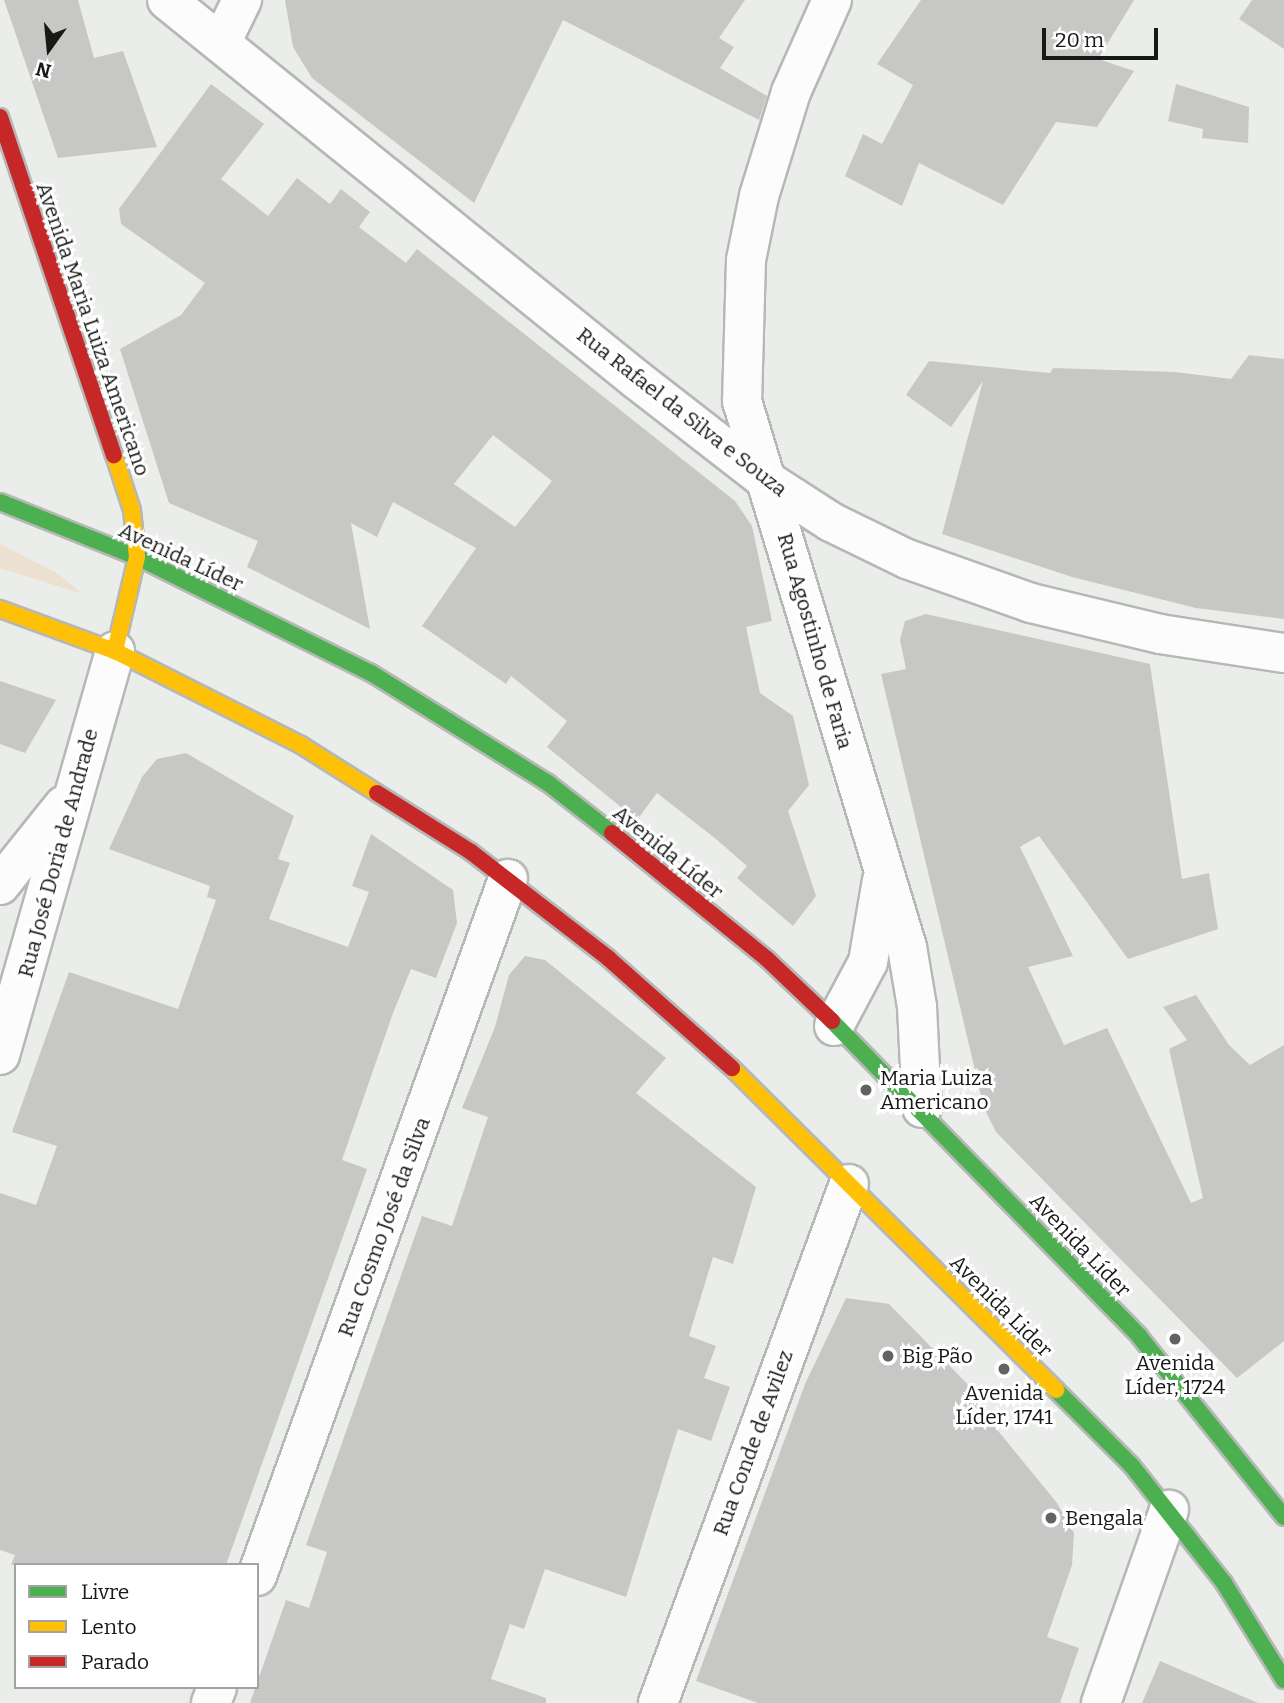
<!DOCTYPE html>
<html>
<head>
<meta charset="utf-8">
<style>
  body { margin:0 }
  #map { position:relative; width:1284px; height:1703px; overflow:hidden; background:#eaede9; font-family:Bitter,serif }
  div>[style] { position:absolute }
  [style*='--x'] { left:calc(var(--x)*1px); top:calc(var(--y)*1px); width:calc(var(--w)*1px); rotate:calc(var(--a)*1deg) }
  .green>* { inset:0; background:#ece1d0 }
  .building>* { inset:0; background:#c7c8c5 }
  .roads { filter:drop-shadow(2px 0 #b5b8b5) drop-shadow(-2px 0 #b5b8b5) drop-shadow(0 2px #b5b8b5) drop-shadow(0 -2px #b5b8b5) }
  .street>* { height:38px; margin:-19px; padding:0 19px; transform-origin:19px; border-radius:19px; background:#fcfcfc }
  .fast>* { height:16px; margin:-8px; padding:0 8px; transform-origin:8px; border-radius:8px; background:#4caf50 }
  .slow>* { height:16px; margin:-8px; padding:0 8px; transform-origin:8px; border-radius:8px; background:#ffc107 }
  .jam>* { height:16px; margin:-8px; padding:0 8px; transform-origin:8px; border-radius:8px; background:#c62828 }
  .dots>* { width:19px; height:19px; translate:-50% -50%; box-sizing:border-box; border:4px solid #fff; border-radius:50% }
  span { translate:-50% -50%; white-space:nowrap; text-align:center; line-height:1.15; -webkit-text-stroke:6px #fff; paint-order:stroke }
  .street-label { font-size:21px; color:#171916 }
  .poi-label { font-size:21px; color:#171916 }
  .left { translate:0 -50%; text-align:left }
  .legend { position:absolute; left:14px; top:1563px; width:245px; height:126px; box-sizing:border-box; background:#fff; border:2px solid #a2a3a2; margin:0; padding:9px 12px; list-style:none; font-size:21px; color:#171916 }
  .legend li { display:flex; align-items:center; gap:14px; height:35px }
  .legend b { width:35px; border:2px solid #a2a3a2 }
  .north { position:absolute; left:14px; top:14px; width:70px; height:70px; -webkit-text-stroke:5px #fff; paint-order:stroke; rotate:195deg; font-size:19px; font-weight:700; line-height:28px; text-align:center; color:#171916 }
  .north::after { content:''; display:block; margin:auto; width:24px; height:32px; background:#171916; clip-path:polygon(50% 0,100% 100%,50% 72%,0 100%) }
  .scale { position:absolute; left:1042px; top:28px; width:116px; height:32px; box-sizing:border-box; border:4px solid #171916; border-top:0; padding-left:9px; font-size:21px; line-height:24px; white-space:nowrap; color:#171916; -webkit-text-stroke:5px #fff; paint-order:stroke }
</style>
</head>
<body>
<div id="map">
  <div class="green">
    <div style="clip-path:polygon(0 544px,57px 573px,83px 594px,0 568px)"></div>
  </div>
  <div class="building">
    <div style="clip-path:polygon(4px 0,78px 0,94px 58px,123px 51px,157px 147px,58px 158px)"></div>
    <div style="clip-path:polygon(285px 0,745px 0,719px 38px,734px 47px,720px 68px,767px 96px,759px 120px,563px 20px,474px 203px,312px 78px,293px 47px)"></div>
    <div style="clip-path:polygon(921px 0,1134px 0,1098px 59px,1134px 71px,1097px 127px,1056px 122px,1003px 205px,919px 163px,902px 206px,845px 176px,863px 134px,882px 144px,913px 85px,877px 64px)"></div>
    <div style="clip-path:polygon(1252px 0,1284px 0,1284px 49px,1239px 19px)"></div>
    <div style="clip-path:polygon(evenodd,211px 84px,264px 124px,221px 179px,268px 216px,297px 178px,330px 204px,341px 189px,370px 212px,359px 227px,406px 263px,417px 249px,735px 501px,752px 526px,772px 621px,746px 627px,760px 693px,793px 716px,809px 785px,788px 811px,816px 896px,793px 926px,737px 878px,747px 866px,716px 839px,657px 793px,637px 820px,547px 747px,567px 721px,511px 676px,506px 684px,422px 626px,476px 548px,393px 502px,377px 537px,351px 523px,370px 629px,247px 567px,258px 541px,169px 503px,120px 349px,181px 315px,205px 283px,121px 224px,119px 209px,211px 84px,493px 435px,552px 481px,515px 527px,454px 484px,493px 435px)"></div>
    <div style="clip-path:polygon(1176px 84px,1249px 107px,1248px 143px,1202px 138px,1203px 129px,1168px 121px)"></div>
    <div style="clip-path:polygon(1249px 355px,1284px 359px,1284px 619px,1196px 608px,1072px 577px,942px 534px,983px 381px,951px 427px,906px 395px,929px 361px,1050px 373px,1053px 368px,1175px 372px,1231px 379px)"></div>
    <div style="clip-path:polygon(926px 614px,1150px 664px,1182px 879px,1209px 873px,1218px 929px,1128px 959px,1039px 836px,1020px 847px,1073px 956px,1028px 967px,1064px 1045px,1107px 1028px,1191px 1203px,1203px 1198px,1169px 1049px,1187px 1040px,1163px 1007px,1196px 995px,1229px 1045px,1250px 1065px,1284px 1045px,1284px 1341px,1237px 1378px,996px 1132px,984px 1108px,881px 674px,906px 669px,900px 640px,905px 621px)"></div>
    <div style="clip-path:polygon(0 681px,56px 700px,25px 753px,0 744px)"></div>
    <div style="clip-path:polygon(186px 753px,294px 816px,278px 859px,290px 863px,269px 919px,348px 947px,369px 892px,352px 886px,371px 834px,453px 890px,457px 923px,436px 978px,411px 969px,393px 1013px,342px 1160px,367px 1169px,226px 1565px,11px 1565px,15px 1555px,0 1550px,0 1193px,36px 1205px,57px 1146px,12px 1132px,69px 972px,178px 1009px,216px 900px,207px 897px,210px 886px,109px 849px,142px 777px,157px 759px)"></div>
    <div style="clip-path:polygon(525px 956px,545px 960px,666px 1058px,636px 1093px,756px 1187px,733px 1264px,713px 1257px,689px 1336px,716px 1346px,704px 1378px,730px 1387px,711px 1441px,678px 1429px,626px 1597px,545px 1569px,524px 1629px,510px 1624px,491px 1679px,546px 1698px,546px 1703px,250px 1703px,286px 1600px,309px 1608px,327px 1552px,306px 1545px,422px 1216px,452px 1226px,488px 1117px,462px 1108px,495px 1027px,509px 975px)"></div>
    <div style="clip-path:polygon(846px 1298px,889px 1304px,984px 1401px,981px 1410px,1057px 1503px,1074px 1533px,1072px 1565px,1047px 1637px,1079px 1648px,1060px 1703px,758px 1703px,696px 1681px,805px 1384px)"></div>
    <div style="clip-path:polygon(1160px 1661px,1258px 1703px,1142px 1703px)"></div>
  </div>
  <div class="roads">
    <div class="street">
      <div style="--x:167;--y:0;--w:604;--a:38.96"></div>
      <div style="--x:637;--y:380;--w:163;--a:37.8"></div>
      <div style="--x:766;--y:480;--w:77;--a:32.9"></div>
      <div style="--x:831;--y:522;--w:85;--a:26"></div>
      <div style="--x:907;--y:559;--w:132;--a:19.5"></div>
      <div style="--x:1031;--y:603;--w:133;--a:13.5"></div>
      <div style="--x:1160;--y:634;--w:125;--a:8.7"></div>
      <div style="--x:832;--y:0;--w:101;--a:114"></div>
      <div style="--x:791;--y:92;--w:109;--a:107.1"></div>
      <div style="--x:759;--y:196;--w:65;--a:101.5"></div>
      <div style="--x:746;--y:260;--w:141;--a:91.6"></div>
      <div style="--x:742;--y:401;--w:570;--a:73.19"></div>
      <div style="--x:907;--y:947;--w:61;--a:80.5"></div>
      <div style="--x:917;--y:1007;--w:101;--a:87.2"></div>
      <div style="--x:222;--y:41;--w:46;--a:-64"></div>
      <div style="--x:0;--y:885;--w:102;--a:-51.3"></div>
      <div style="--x:834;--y:1026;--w:72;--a:-62"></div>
      <div style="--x:868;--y:962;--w:83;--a:-80.3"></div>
      <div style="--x:0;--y:1055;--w:420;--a:-74.1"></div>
      <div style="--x:257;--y:1576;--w:741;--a:-70.2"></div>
      <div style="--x:211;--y:1703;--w:17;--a:-69"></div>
      <div style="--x:658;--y:1703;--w:553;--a:-69.8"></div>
      <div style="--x:1101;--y:1703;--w:205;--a:-70.6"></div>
    </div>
    <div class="fast">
      <div style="--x:0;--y:502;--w:148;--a:21.9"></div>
      <div style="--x:137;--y:557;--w:261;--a:26.4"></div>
      <div style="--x:371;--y:673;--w:208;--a:31.9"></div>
      <div style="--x:548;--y:783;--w:81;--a:38"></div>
      <div style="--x:832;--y:1021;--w:440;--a:45.7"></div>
      <div style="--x:1139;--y:1336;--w:232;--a:51.3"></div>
      <div style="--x:1056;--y:1390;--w:107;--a:45"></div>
      <div style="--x:1132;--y:1466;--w:149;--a:51.8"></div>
      <div style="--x:1224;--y:1583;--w:114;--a:58.3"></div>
    </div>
    <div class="slow">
      <div style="--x:114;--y:455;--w:58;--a:71.9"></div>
      <div style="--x:132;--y:510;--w:47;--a:83.9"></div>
      <div style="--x:137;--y:557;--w:97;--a:103.2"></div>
      <div style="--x:0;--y:609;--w:122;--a:20.1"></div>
      <div style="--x:115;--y:651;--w:208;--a:26.8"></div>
      <div style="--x:301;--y:745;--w:90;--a:32.3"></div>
      <div style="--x:732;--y:1068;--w:457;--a:44.8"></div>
    </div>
    <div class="jam">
      <div style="--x:0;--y:117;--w:357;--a:71.4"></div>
      <div style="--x:377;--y:793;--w:111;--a:32.1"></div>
      <div style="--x:471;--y:852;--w:173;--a:37.7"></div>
      <div style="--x:608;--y:958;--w:166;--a:41.6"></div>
      <div style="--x:612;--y:833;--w:200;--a:39.1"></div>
      <div style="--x:767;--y:959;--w:90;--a:43.6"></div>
    </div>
  </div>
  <div class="dots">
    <div style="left:866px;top:1090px;background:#616360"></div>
    <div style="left:1175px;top:1339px;background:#616360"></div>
    <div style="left:888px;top:1356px;background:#616360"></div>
    <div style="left:1004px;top:1369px;background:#616360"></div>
    <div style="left:1051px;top:1518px;background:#616360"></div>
  </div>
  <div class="street-label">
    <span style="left:93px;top:329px;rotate:71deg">Avenida Maria Luiza Americano</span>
    <span style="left:682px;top:412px;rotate:38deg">Rua Rafael da Silva e Souza</span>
    <span style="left:181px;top:557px;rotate:25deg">Avenida Líder</span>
    <span style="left:815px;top:641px;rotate:74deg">Rua Agostinho de Faria</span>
    <span style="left:668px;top:852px;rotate:39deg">Avenida Líder</span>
    <span style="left:58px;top:853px;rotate:-75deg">Rua José Doria de Andrade</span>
    <span style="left:384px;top:1227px;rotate:-70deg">Rua Cosmo José da Silva</span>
    <span style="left:1080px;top:1245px;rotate:46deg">Avenida Líder</span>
    <span style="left:1001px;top:1306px;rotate:45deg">Avenida Lider</span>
    <span style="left:753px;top:1443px;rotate:-70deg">Rua Conde de Avilez</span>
  </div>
  <div class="poi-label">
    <span class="left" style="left:880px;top:1090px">Maria Luiza<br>Americano</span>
    <span class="left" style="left:902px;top:1356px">Big Pão</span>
    <span style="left:1175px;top:1375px">Avenida<br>Líder, 1724</span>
    <span style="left:1004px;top:1405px">Avenida<br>Líder, 1741</span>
    <span class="left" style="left:1065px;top:1518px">Bengala</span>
  </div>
  <ul class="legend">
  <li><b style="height:9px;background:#4caf50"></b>Livre</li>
  <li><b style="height:9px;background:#ffc107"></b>Lento</li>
  <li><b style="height:9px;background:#c62828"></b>Parado</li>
  </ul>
  <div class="north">N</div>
  <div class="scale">20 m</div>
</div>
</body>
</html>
